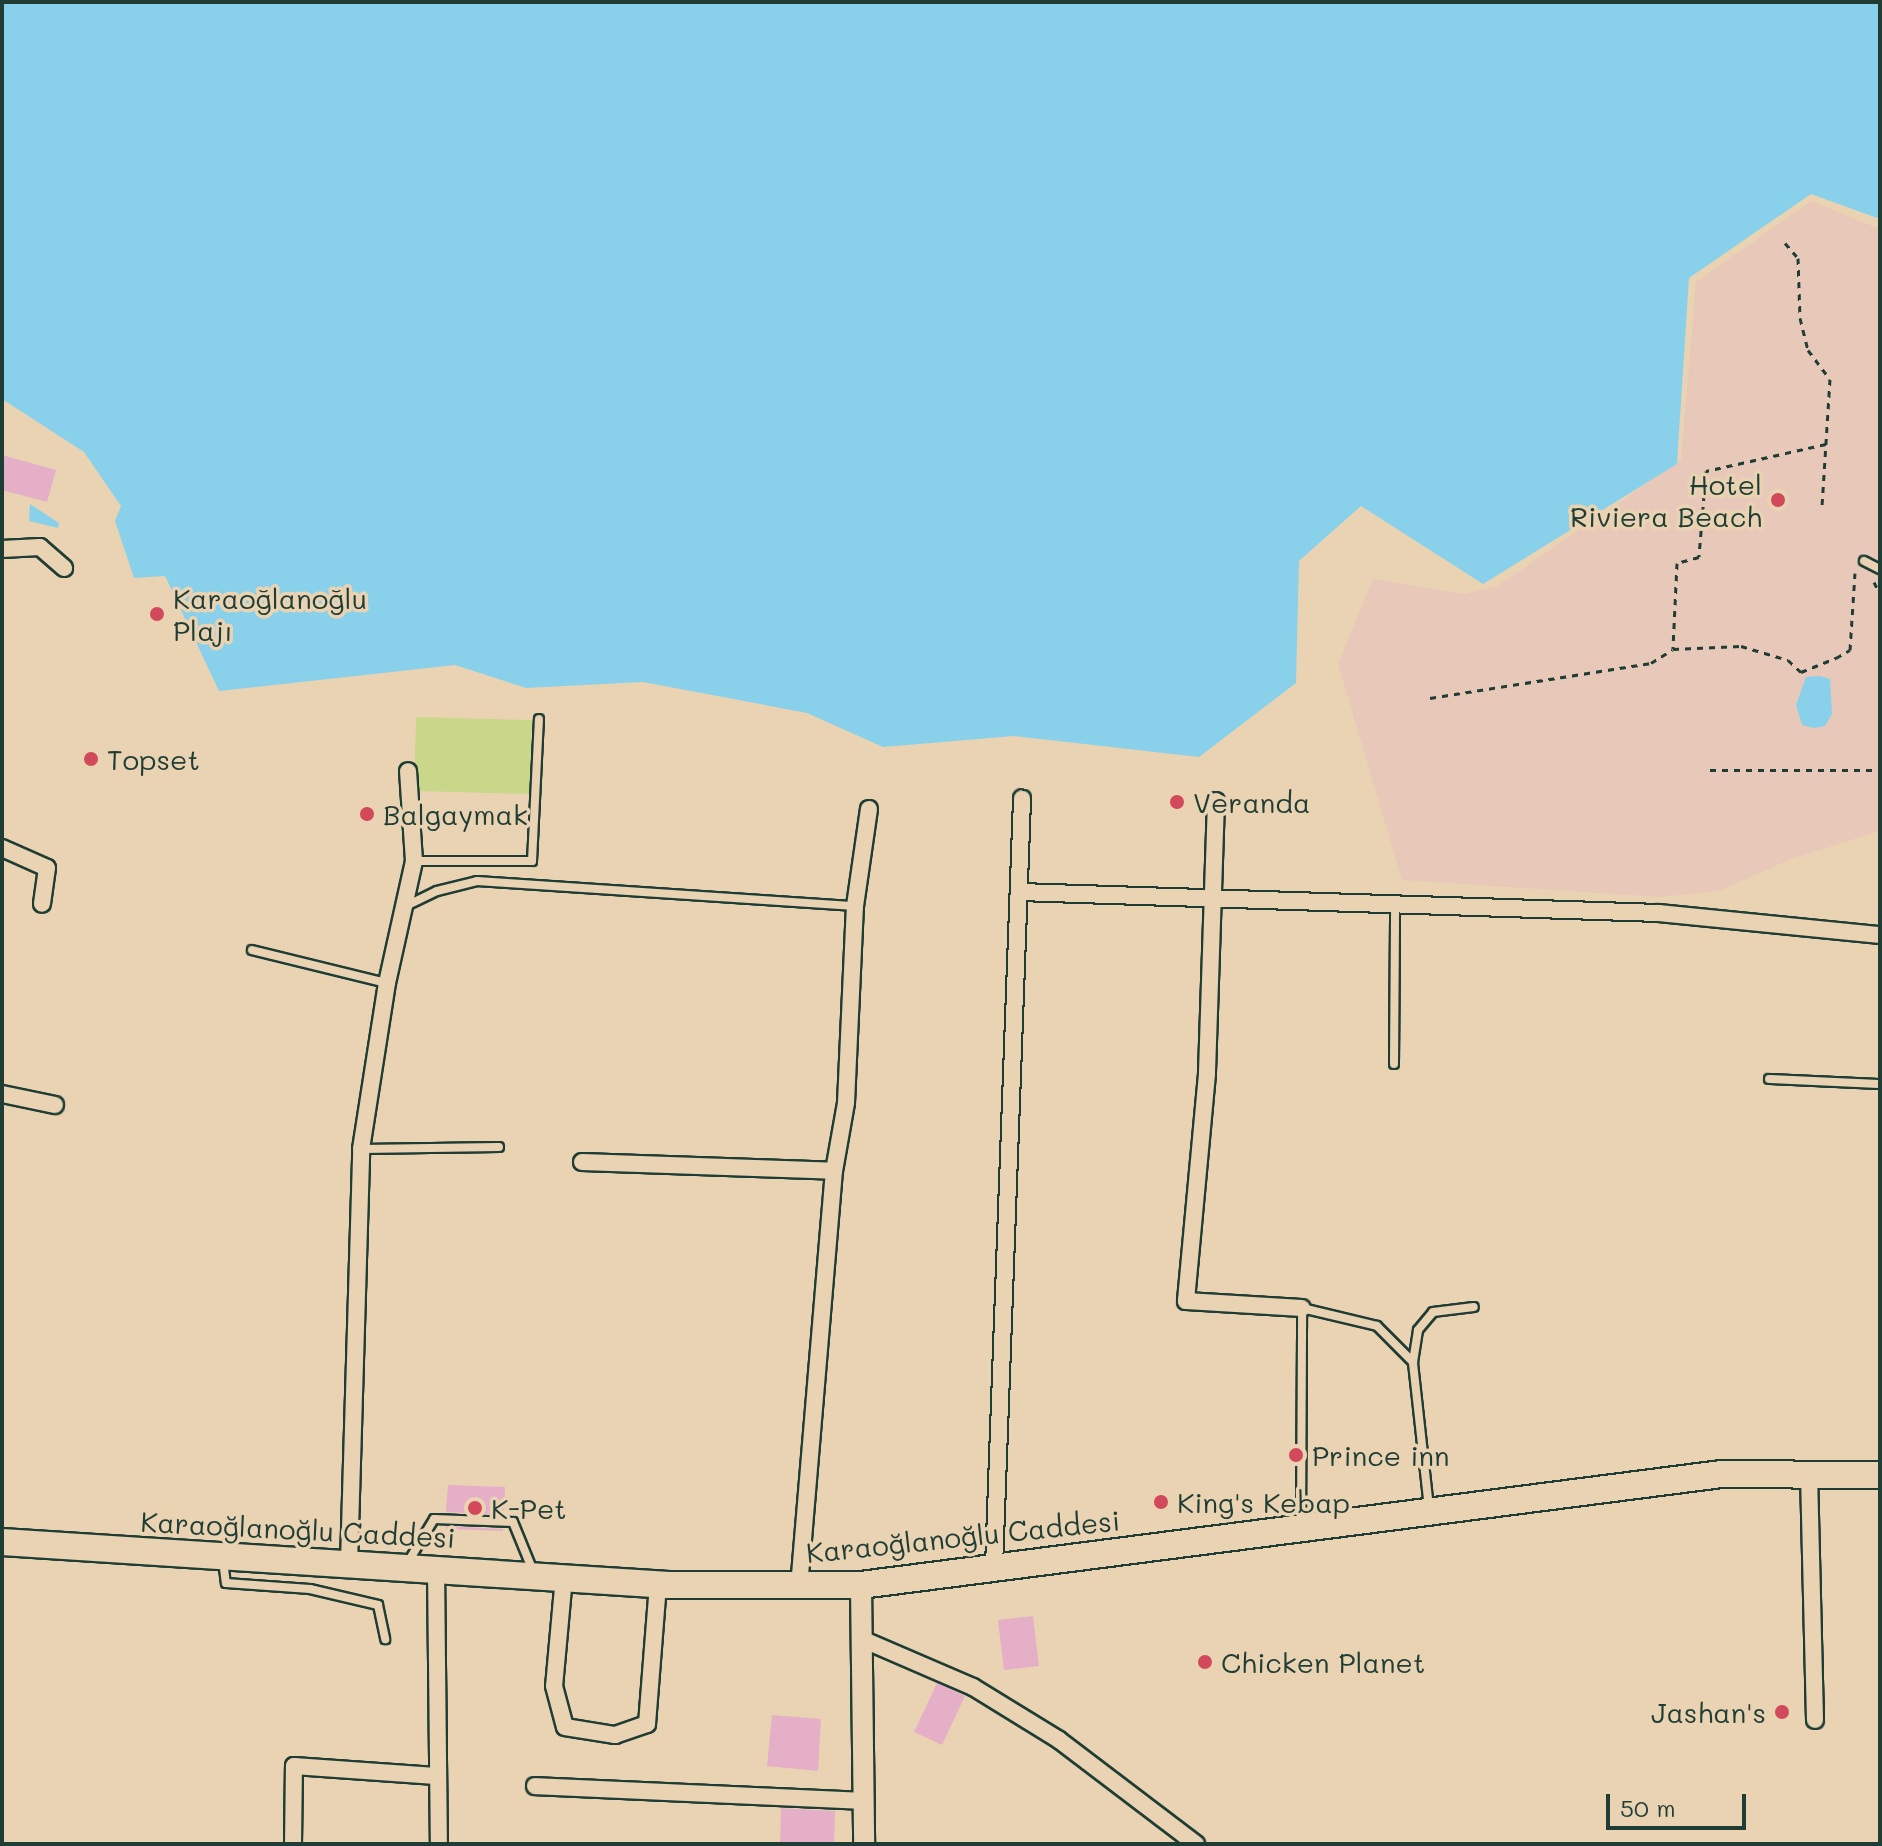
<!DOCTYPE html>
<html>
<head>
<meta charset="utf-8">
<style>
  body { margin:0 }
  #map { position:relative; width:1882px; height:1846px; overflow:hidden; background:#ead3b3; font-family:Mali,sans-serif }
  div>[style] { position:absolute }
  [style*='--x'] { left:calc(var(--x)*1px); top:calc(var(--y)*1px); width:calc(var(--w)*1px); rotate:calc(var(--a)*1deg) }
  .built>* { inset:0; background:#e8c8b9 }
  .green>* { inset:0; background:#cad78b }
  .water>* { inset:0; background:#89d1ea }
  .building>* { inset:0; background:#e5afc8 }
  .path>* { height:3px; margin-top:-1.5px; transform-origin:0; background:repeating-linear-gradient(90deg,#1f3d34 0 6px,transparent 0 12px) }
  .roads { filter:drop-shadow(2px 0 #1f3d34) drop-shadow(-2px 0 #1f3d34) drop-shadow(0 2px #1f3d34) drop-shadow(0 -2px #1f3d34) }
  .service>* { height:8px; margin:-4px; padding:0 4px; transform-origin:4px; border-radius:4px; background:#ead3b3 }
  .minor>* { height:16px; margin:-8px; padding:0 8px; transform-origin:8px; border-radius:8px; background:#ead3b3 }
  .tertiary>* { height:20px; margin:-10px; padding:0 10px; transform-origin:10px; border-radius:10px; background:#ead3b3 }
  .primary>* { height:26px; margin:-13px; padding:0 13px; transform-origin:13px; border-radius:13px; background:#ead3b3 }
  .dots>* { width:22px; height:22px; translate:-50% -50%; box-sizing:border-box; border:4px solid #ead3b3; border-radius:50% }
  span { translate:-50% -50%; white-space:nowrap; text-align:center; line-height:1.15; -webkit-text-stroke:7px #ead3b3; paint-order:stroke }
  .poi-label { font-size:28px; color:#1f3d34 }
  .right { translate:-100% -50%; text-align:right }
  .left { translate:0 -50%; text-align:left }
  .street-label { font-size:28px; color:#1f3d34 }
  .frame { position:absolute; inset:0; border:4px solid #1f3d34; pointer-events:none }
  .scale { position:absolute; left:1606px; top:1794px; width:140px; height:36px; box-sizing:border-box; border:4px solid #1f3d34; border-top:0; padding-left:10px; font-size:24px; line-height:28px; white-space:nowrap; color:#1f3d34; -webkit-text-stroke:6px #ead3b3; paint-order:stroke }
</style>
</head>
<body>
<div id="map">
  <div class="built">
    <div style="clip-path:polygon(1811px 201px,1880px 229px,1880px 831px,1791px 859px,1719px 891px,1660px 897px,1402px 880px,1338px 664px,1373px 579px,1465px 594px,1499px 585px,1681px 460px,1696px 282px)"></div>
  </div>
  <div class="green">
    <div style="clip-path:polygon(416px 717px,532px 720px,530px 794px,414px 791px)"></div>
  </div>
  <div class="water">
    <div style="clip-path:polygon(2px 2px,1880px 2px,1880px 219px,1811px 194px,1689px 278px,1677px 464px,1483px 584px,1361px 506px,1299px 561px,1296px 683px,1199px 757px,1014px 736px,883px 747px,807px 713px,643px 682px,526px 688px,455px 665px,219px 691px,165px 576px,134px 578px,115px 521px,121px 506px,84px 452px,2px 399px)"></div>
    <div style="clip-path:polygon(30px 504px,59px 523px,58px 528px,29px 521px)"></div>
    <div style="clip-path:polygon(1820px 676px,1830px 679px,1832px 714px,1825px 726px,1814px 728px,1802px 725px,1796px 705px,1806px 677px)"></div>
  </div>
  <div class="building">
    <div style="clip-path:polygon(2px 455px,56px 470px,47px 502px,2px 490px)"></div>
    <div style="clip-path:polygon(448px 1485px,505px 1487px,504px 1515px,446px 1512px)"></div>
    <div style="clip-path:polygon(446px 1526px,503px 1529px,503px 1531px,446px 1529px)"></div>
    <div style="clip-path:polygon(1033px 1616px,1039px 1666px,1004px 1670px,998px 1620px)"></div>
    <div style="clip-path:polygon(937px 1683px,965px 1696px,942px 1745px,914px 1732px)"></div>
    <div style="clip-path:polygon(772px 1715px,821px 1719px,818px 1771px,767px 1766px)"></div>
    <div style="clip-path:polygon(781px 1808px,835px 1811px,834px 1844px,780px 1844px)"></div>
  </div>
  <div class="path">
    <div style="--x:1785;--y:243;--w:20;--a:49"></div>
    <div style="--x:1798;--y:258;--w:60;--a:88.1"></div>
    <div style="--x:1800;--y:318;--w:33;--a:76"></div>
    <div style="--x:1808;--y:350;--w:36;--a:53"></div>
    <div style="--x:1830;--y:379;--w:127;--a:93.6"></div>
    <div style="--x:1826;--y:444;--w:123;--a:167.3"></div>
    <div style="--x:1706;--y:471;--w:86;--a:94.7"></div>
    <div style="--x:1699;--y:557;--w:23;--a:165"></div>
    <div style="--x:1677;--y:563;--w:86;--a:92.7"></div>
    <div style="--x:1673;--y:649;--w:68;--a:-2.5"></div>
    <div style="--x:1741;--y:646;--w:49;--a:16.6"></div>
    <div style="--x:1788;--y:660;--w:18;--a:43"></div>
    <div style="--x:1801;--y:672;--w:38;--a:-22"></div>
    <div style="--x:1836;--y:658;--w:16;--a:-30"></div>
    <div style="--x:1850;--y:650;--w:77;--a:-86.3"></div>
    <div style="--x:1874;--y:582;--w:13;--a:63"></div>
    <div style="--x:1430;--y:698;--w:224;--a:-9"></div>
    <div style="--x:1651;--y:663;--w:25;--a:-32"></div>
    <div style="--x:1710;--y:770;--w:170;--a:0"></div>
  </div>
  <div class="roads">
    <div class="service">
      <div style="--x:1864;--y:561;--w:18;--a:27"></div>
      <div style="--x:415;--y:861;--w:117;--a:0"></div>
      <div style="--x:532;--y:861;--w:142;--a:-87.2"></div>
      <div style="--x:406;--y:906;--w:34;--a:-26"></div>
      <div style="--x:437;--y:891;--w:41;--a:-14"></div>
      <div style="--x:477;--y:881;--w:379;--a:3.8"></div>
      <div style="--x:252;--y:950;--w:138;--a:13.8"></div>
      <div style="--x:1394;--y:1064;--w:161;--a:-89.6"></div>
      <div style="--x:1769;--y:1079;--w:111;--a:2.6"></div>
      <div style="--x:362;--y:1149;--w:137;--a:-0.8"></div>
      <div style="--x:1429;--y:1508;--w:147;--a:-96.3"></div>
      <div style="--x:1413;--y:1362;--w:32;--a:-81"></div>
      <div style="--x:1418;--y:1330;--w:23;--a:-50"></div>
      <div style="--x:1433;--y:1312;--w:41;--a:-7"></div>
      <div style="--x:1301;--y:1526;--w:218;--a:-89.7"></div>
      <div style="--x:1302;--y:1308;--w:77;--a:13.5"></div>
      <div style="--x:1377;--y:1326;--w:51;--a:45"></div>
      <div style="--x:223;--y:1560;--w:23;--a:83"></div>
      <div style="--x:226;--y:1583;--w:84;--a:4.1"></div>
      <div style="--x:310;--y:1589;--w:70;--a:13.2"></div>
      <div style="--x:378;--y:1605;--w:35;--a:78"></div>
      <div style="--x:408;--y:1562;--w:50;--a:-58.8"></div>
      <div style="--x:434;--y:1519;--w:79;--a:2.2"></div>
      <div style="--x:513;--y:1522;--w:53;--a:67.8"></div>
    </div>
    <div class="minor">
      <div style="--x:2;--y:549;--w:38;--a:-3"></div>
      <div style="--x:40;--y:547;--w:32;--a:41"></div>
      <div style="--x:1216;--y:801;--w:273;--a:91.9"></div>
      <div style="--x:1207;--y:1074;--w:228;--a:95.3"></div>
      <div style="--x:1186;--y:1301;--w:116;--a:3.5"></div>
      <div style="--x:2;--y:848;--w:49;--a:24"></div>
      <div style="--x:47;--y:868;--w:36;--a:98"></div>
      <div style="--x:1019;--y:892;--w:640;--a:1.88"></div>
      <div style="--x:1659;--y:913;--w:222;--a:5.7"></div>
      <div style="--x:2;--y:1094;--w:54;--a:11.7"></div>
      <div style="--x:582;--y:1162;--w:252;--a:2"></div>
      <div style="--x:1809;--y:1474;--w:246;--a:88.6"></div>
      <div style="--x:349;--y:1563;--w:414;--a:-88.3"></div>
      <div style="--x:361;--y:1149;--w:168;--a:-81.1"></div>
      <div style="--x:387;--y:983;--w:125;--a:-77.5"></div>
      <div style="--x:414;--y:861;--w:90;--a:-93.8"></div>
      <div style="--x:436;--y:1567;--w:277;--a:89.4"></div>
      <div style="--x:994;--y:1567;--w:769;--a:-87.91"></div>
      <div style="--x:564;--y:1577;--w:109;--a:95.2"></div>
      <div style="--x:554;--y:1686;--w:42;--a:75"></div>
      <div style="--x:565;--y:1727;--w:51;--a:9.1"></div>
      <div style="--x:615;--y:1735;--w:34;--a:-19"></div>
      <div style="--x:647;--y:1724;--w:140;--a:-85.5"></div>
      <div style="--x:799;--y:1587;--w:417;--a:-85.2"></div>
      <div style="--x:834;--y:1171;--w:69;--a:-80"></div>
      <div style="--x:846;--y:1103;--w:197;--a:-87.4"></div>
      <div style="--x:855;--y:906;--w:98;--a:-81.8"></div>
      <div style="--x:864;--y:1640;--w:119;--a:23.3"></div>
      <div style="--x:973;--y:1687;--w:101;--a:31.6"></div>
      <div style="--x:1059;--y:1740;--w:172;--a:37.2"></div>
      <div style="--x:535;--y:1786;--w:328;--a:2.6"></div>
      <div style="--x:293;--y:1844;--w:78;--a:-89.3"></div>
      <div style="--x:294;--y:1766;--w:142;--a:4"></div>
    </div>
    <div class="tertiary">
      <div style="--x:861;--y:1585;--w:259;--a:89.3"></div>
    </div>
    <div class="primary">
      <div style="--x:2;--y:1542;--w:668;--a:3.69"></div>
      <div style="--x:669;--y:1585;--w:192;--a:0"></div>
      <div style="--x:861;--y:1585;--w:867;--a:-7.35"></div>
      <div style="--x:1721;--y:1474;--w:159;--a:0.4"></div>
    </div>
  </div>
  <div class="dots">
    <div style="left:1778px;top:500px;background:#d1495b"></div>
    <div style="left:157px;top:614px;background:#d1495b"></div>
    <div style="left:91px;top:759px;background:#d1495b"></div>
    <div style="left:1177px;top:802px;background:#d1495b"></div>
    <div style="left:367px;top:814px;background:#d1495b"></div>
    <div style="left:1296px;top:1455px;background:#d1495b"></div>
    <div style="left:1161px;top:1502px;background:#d1495b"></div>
    <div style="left:475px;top:1508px;background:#d1495b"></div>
    <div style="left:1205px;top:1662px;background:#d1495b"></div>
    <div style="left:1782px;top:1712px;background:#d1495b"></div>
  </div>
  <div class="poi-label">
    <span class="right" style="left:1762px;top:500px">Hotel<br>Riviera Beach</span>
    <span class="left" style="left:173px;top:614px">Karaoğlanoğlu<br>Plajı</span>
    <span class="left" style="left:107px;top:759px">Topset</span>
    <span class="left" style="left:1193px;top:802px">Veranda</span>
    <span class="left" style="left:383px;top:814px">Balgaymak</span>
    <span class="left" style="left:1312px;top:1455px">Prince inn</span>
    <span class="left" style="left:1177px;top:1502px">King's Kebap</span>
    <span class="left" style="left:491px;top:1508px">K-Pet</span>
    <span class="left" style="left:1221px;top:1662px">Chicken Planet</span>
    <span class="right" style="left:1766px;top:1712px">Jashan's</span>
  </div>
  <div class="street-label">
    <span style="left:298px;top:1529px;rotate:3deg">Karaoğlanoğlu Caddesi</span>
    <span style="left:963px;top:1536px;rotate:-6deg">Karaoğlanoğlu Caddesi</span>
  </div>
  <div class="frame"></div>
  <div class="scale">50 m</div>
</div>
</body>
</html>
